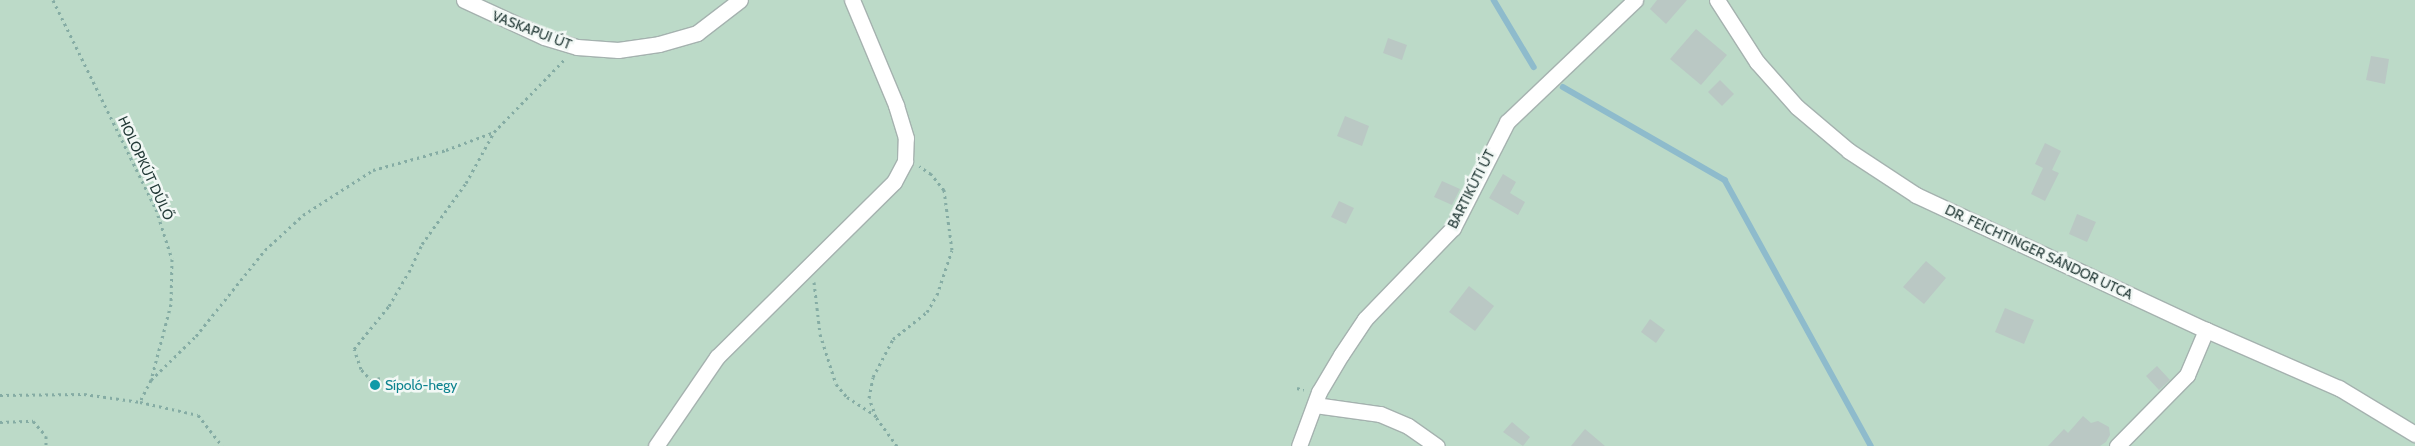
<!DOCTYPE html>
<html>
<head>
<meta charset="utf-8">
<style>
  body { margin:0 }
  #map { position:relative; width:2415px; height:446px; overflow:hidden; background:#e2ebe8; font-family:Cabin,sans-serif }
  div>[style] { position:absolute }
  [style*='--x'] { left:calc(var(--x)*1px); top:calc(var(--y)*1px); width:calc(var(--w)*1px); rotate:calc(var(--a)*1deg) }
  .green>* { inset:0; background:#bcdac8 }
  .stream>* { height:5.5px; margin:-2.75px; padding:0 2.75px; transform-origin:2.75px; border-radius:2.75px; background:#8ebbcc }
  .building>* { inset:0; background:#bac8c4 }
  .path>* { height:3px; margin-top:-1.5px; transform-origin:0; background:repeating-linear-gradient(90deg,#85aca4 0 2.5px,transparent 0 6.5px) }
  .roads { filter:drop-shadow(1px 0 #a5b2af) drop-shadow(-1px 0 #a5b2af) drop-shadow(0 1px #a5b2af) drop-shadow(0 -1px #a5b2af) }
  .minor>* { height:15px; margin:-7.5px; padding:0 7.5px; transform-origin:7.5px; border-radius:7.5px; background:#fff }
  .dots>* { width:14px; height:14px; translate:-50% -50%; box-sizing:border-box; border:2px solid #f2f8f5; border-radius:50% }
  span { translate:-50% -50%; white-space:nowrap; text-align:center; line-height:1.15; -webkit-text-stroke:5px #f2f8f5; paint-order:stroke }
  .street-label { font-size:14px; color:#233a37 }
  .culture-label { font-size:14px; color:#0d838f }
  .left { translate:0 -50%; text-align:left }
</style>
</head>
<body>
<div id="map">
  <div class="green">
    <div style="clip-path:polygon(0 0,2415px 0,2415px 446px,0 446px)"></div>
  </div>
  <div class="stream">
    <div style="--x:1494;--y:0;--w:78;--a:59.2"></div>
    <div style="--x:1563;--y:87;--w:187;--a:29.9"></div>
    <div style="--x:1725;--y:180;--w:303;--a:61.2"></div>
  </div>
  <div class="building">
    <div style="clip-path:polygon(1657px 0,1687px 0,1666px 24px,1650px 9px)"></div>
    <div style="clip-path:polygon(1696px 29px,1727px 55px,1701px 85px,1670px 59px)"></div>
    <div style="clip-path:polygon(1388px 38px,1407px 45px,1402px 60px,1383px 53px)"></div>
    <div style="clip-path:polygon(2371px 56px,2389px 59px,2385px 84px,2366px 80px)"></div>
    <div style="clip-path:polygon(1720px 80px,1734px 94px,1722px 106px,1708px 92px)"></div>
    <div style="clip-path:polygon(1345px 116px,1369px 126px,1362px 146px,1337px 136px)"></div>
    <div style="clip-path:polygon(2045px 143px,2061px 151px,2052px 170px,2059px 173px,2045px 201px,2031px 194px,2043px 168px,2035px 164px)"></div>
    <div style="clip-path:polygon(1503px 174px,1516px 182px,1510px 193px,1525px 202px,1518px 215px,1489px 198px)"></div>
    <div style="clip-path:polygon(1442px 181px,1460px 189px,1452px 205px,1434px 197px)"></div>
    <div style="clip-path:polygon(1339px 201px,1354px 208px,1346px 224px,1331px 217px)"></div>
    <div style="clip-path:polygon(2077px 214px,2096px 222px,2087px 242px,2069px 234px)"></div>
    <div style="clip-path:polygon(1926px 261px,1946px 278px,1924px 304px,1903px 287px)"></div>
    <div style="clip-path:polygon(1469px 286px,1494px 306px,1475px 331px,1449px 312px)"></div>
    <div style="clip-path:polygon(2005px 308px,2034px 320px,2024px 344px,1995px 332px)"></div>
    <div style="clip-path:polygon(1650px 319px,1665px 330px,1656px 343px,1641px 332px)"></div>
    <div style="clip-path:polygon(2157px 366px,2170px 380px,2159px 390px,2146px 376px)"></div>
    <div style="clip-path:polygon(2083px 416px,2091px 423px,2098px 421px,2109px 427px,2110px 435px,2106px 442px,2100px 446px,2048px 446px,2064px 429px,2068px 433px)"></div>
    <div style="clip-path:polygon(1512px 422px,1530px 437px,1523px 446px,1503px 432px)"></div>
    <div style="clip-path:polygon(1585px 429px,1605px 446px,1571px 446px)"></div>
  </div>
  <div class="path">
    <div style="--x:53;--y:0;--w:233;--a:63.8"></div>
    <div style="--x:156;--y:209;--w:52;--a:72.3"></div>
    <div style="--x:172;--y:259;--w:45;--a:91.3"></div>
    <div style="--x:171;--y:304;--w:79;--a:104.7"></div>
    <div style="--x:151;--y:380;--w:25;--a:117"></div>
    <div style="--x:140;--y:402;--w:59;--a:12.6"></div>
    <div style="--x:198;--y:415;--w:39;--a:52"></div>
    <div style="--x:814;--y:282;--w:52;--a:83.4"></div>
    <div style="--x:820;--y:334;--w:52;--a:72.3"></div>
    <div style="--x:836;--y:384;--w:17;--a:50"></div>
    <div style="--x:847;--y:397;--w:35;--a:33"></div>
    <div style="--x:380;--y:378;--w:9;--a:159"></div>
    <div style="--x:372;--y:381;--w:16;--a:-133"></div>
    <div style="--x:361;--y:369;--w:21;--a:-109"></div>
    <div style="--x:354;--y:349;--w:55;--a:-50.9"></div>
    <div style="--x:389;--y:306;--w:39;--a:-60"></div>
    <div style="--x:409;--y:272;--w:31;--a:-65"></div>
    <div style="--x:422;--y:244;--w:75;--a:-54.2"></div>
    <div style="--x:466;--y:183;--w:58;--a:-61.2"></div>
    <div style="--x:151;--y:380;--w:63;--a:-44.4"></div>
    <div style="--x:196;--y:336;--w:110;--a:-51.3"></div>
    <div style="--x:265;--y:250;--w:52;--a:-42.6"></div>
    <div style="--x:303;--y:215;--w:83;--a:-32.7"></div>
    <div style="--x:373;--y:170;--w:76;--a:-15.3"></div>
    <div style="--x:446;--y:150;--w:51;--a:-20.6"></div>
    <div style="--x:494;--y:132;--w:100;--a:-45.8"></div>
    <div style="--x:1297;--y:388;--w:7;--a:16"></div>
    <div style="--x:0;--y:395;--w:84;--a:-0.7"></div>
    <div style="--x:84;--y:394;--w:57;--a:8.1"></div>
    <div style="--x:0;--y:422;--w:33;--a:-2"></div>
    <div style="--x:33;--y:421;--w:20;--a:49"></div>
    <div style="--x:46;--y:436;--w:10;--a:90"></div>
    <div style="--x:897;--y:446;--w:36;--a:-126"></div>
    <div style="--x:876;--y:417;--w:20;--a:-110"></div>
    <div style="--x:869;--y:398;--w:21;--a:-79"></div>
    <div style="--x:873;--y:377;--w:43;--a:-62.2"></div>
    <div style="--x:893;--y:339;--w:43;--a:-38.5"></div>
    <div style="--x:927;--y:312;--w:20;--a:-60"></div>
    <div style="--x:937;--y:295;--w:47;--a:-71.6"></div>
    <div style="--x:952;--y:250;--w:61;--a:-97.6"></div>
    <div style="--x:944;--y:190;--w:21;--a:-129"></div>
    <div style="--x:931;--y:174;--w:14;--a:-146"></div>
  </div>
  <div class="roads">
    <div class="minor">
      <div style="--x:464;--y:0;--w:88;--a:24.8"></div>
      <div style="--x:544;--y:37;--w:34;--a:17"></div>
      <div style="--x:577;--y:47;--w:41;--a:4.2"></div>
      <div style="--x:618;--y:50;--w:41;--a:-8.3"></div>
      <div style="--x:659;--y:44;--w:40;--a:-16"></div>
      <div style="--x:697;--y:33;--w:54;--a:-37.5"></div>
      <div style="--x:1717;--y:0;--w:74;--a:57.2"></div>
      <div style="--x:1757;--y:62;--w:60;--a:48.4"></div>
      <div style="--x:1797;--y:107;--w:68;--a:40.2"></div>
      <div style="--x:1849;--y:151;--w:80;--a:33.3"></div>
      <div style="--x:1916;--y:195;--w:320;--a:25"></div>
      <div style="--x:2206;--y:330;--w:145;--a:23.6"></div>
      <div style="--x:2339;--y:388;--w:89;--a:31.2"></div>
      <div style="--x:1315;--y:405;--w:66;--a:7.9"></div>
      <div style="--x:1380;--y:414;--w:30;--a:23"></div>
      <div style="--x:1408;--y:426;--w:35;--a:35"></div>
      <div style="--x:656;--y:446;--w:108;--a:-55.6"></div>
      <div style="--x:717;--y:357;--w:249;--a:-44.7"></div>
      <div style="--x:894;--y:182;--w:24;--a:-62"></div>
      <div style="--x:905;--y:161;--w:23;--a:-88"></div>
      <div style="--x:906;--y:138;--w:34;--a:-107"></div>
      <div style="--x:896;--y:105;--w:114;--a:-112.7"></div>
      <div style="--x:1299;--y:446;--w:58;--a:-69.7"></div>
      <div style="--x:1319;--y:392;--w:43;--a:-59.3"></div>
      <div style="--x:1341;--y:355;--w:43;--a:-56.3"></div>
      <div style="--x:1365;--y:319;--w:127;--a:-46"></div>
      <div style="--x:1453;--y:228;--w:119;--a:-63"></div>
      <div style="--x:1507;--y:122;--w:177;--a:-43.6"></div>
      <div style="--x:2117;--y:446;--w:100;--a:-45.4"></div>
      <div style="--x:2187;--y:375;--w:49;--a:-67.1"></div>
    </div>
  </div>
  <div class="dots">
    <div style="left:375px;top:385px;background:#0f9aa8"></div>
  </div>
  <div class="street-label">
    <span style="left:532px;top:30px;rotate:21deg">VASKAPUI ÚT</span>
    <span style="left:146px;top:168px;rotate:65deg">HOLOPKÚT DŰLŐ</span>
    <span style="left:1471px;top:189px;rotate:-63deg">BARTIKÚTI ÚT</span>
    <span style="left:2039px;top:252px;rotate:25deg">DR. FEICHTINGER SÁNDOR UTCA</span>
  </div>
  <div class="culture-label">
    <span class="left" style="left:385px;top:385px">Sípoló-hegy</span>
  </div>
</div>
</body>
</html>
